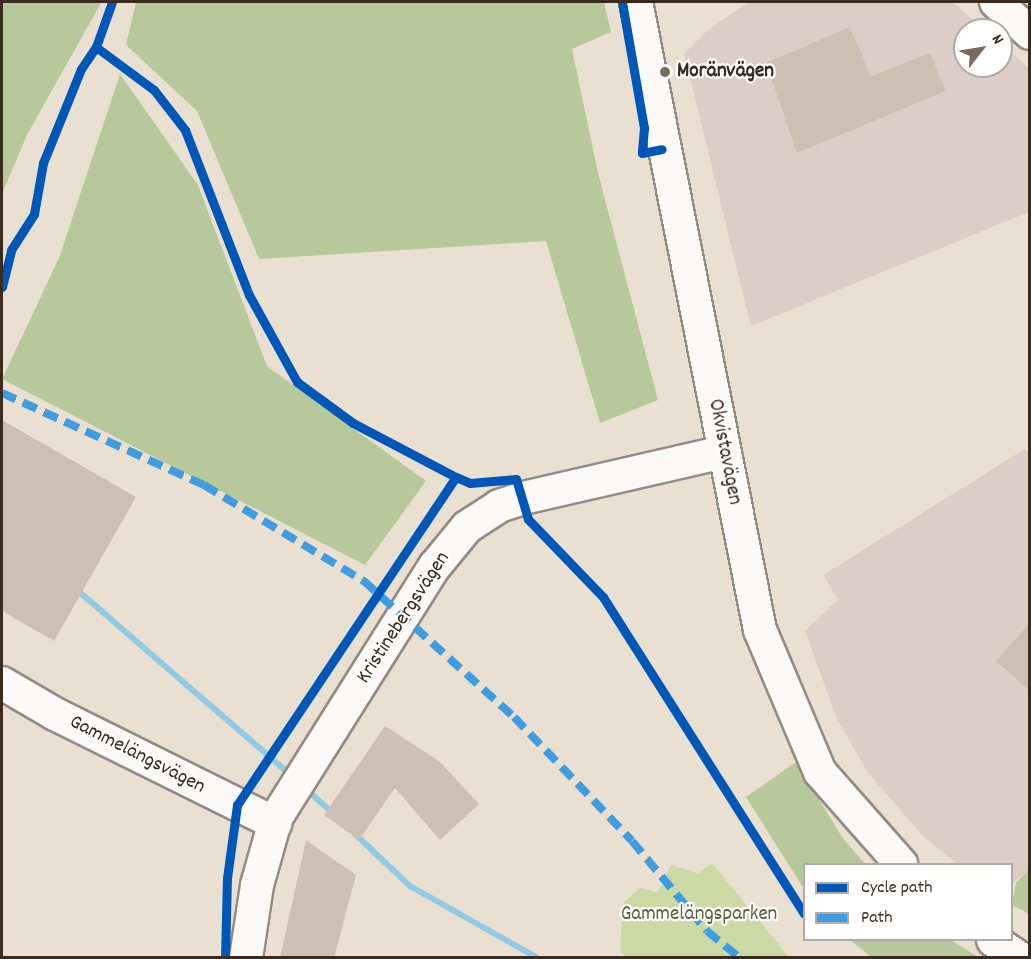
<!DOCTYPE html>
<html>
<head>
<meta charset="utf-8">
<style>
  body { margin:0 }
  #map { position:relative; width:1031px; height:959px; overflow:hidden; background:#eae0d2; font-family:Dekko,sans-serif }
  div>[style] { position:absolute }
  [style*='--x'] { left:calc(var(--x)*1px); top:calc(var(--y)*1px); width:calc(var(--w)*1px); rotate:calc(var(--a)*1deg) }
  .industrial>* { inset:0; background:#dccec6 }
  .green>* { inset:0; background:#cbdaa4 }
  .forest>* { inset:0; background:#b7c99b }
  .stream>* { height:6px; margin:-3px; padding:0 3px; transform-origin:3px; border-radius:3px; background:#93cae3 }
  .building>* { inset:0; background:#cebfb3 }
  .roads { filter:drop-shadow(2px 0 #948b82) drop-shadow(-2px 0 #948b82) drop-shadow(0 2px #948b82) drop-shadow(0 -2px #948b82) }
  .minor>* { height:32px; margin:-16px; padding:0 16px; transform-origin:16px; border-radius:16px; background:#fcfaf8 }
  .quiet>* { height:8px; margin-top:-4px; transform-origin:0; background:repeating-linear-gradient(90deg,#3f9ce0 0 15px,transparent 0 23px) }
  .cycleway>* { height:9px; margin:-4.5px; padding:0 4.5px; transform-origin:4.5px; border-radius:4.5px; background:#0057b8 }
  .dots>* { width:16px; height:16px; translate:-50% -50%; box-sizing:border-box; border:3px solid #fff; border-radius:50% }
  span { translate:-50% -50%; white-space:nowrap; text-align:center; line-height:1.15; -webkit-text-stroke:4.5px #fff; paint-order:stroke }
  .poi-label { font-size:21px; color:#3b2a1e; font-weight:700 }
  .left { translate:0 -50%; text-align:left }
  .street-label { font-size:21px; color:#3b2a1e }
  .park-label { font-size:21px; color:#5f5e3b }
  .frame { position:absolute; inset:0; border:3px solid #3b2a1e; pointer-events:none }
  .legend { position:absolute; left:803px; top:863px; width:210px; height:78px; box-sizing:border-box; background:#fff; border:2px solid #b1aaa5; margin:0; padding:8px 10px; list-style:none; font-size:18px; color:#3b2a1e }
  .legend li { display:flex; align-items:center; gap:12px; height:30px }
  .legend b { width:30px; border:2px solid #b1aaa5 }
  .north { position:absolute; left:953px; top:18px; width:60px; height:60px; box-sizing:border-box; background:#fff; border:2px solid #b1aaa5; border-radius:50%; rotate:59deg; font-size:16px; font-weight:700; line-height:24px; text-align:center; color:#3b2a1e }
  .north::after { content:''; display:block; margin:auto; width:21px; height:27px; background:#786a5d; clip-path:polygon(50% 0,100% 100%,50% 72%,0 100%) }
</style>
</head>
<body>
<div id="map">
  <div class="industrial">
    <div style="clip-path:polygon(748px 2px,952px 2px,985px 30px,965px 30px,965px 66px,1001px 66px,1001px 43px,1029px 68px,1029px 212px,751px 326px,684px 54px,706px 32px)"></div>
    <div style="clip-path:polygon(1025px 449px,1029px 452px,1030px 869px,1012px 884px,1012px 864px,957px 864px,923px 836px,868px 773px,837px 719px,805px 631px,838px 600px,823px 575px)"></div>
  </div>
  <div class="green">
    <div style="clip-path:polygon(712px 863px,789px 957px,626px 957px,620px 950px,623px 903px,640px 888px,658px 892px,671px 865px,698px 873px)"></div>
  </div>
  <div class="forest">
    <div style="clip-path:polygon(2px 2px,101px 3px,27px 135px,2px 194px)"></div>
    <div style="clip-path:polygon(136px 2px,604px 2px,611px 32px,572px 49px,598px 173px,658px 400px,600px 423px,546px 241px,259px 259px,197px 111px,126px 45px)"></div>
    <div style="clip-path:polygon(120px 74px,198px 185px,267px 366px,426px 481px,365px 565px,2px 379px,59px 258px)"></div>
    <div style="clip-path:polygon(796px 762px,842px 837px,865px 864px,804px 864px,804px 889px,746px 797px)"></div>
    <div style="clip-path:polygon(1029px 869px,1029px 914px,1012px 905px,1016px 883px)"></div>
    <div style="clip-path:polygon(850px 940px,951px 940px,978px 957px,871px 957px)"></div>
  </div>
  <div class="stream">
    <div style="--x:76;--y:589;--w:287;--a:40.9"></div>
    <div style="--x:305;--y:788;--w:38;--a:42"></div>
    <div style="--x:356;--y:835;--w:74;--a:43.4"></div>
    <div style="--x:410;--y:886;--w:147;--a:29.4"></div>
  </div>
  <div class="building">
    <div style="clip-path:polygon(850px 27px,871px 76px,930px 53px,946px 91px,797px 153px,766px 63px)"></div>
    <div style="clip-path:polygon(2px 420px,136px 497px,54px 641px,2px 611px)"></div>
    <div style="clip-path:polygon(1030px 623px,1030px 691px,996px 661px)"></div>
    <div style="clip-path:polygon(385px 726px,439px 761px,479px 804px,440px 840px,395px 788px,359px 840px,324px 815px)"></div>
    <div style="clip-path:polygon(306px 840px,356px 875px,334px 958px,280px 958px)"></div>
  </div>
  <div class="roads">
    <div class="minor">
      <div style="--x:636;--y:2;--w:640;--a:78.83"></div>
      <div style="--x:760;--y:630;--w:154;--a:67.1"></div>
      <div style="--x:820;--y:772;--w:123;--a:48.6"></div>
      <div style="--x:996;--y:2;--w:46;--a:42.4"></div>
      <div style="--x:2;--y:683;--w:61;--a:30.3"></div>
      <div style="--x:55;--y:714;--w:246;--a:26.4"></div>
      <div style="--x:993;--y:940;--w:32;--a:34"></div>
      <div style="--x:246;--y:958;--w:74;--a:-81.4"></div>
      <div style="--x:257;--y:885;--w:70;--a:-74.2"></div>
      <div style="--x:276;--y:818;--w:298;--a:-57.8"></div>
      <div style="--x:435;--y:566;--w:50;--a:-50.6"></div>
      <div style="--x:467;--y:527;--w:38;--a:-33"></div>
      <div style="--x:499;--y:506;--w:25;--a:-18"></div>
      <div style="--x:523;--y:498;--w:206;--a:-12.9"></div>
    </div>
  </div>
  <div class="quiet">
    <div style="--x:2;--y:393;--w:222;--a:24.5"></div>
    <div style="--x:204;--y:485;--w:187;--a:31"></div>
    <div style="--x:364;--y:581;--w:202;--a:42.2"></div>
    <div style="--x:514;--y:717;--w:171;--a:46.4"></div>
    <div style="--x:632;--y:841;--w:117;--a:50.2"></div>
    <div style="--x:707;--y:931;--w:43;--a:39.3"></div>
  </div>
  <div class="cycleway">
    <div style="--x:112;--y:2;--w:48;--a:109.6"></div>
    <div style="--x:96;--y:47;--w:72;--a:36.6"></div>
    <div style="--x:154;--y:90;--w:51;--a:52.2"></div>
    <div style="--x:185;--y:130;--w:177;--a:68.8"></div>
    <div style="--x:249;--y:295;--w:99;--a:61.1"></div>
    <div style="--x:297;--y:382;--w:69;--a:36.2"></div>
    <div style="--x:353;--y:423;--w:116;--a:27.7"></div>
    <div style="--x:456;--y:477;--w:15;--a:23"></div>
    <div style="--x:470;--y:483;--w:46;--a:-5"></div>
    <div style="--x:516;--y:479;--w:42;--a:73.3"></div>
    <div style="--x:528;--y:519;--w:108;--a:46.1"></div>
    <div style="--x:603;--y:597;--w:375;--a:57.6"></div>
    <div style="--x:622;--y:2;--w:128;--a:80.1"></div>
    <div style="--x:644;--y:128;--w:25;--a:95"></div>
    <div style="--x:642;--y:153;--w:20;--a:-11"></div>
    <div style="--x:2;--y:287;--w:38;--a:-76"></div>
    <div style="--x:11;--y:250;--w:43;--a:-57.4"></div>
    <div style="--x:34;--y:214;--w:52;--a:-80"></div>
    <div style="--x:43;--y:163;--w:101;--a:-68"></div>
    <div style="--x:81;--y:69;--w:27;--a:-56"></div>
    <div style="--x:225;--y:958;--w:80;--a:-88.6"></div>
    <div style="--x:227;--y:878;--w:74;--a:-82.2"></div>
    <div style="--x:237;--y:805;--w:394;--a:-56.3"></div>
  </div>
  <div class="dots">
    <div style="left:665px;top:72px;background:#786a5d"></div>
  </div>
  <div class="poi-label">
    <span class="left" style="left:677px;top:72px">Moränvägen</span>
  </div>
  <div class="street-label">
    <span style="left:724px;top:452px;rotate:79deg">Okvistavägen</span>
    <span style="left:404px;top:618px;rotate:-57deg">Kristinebergsvägen</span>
    <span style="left:137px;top:755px;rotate:27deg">Gammelängsvägen</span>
  </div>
  <div class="park-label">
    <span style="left:699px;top:915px">Gammelängsparken</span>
  </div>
  <div class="frame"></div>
  <ul class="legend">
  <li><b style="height:8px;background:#0057b8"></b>Cycle path</li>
  <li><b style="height:8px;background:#3f9ce0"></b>Path</li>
  </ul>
  <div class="north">N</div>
</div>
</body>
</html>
